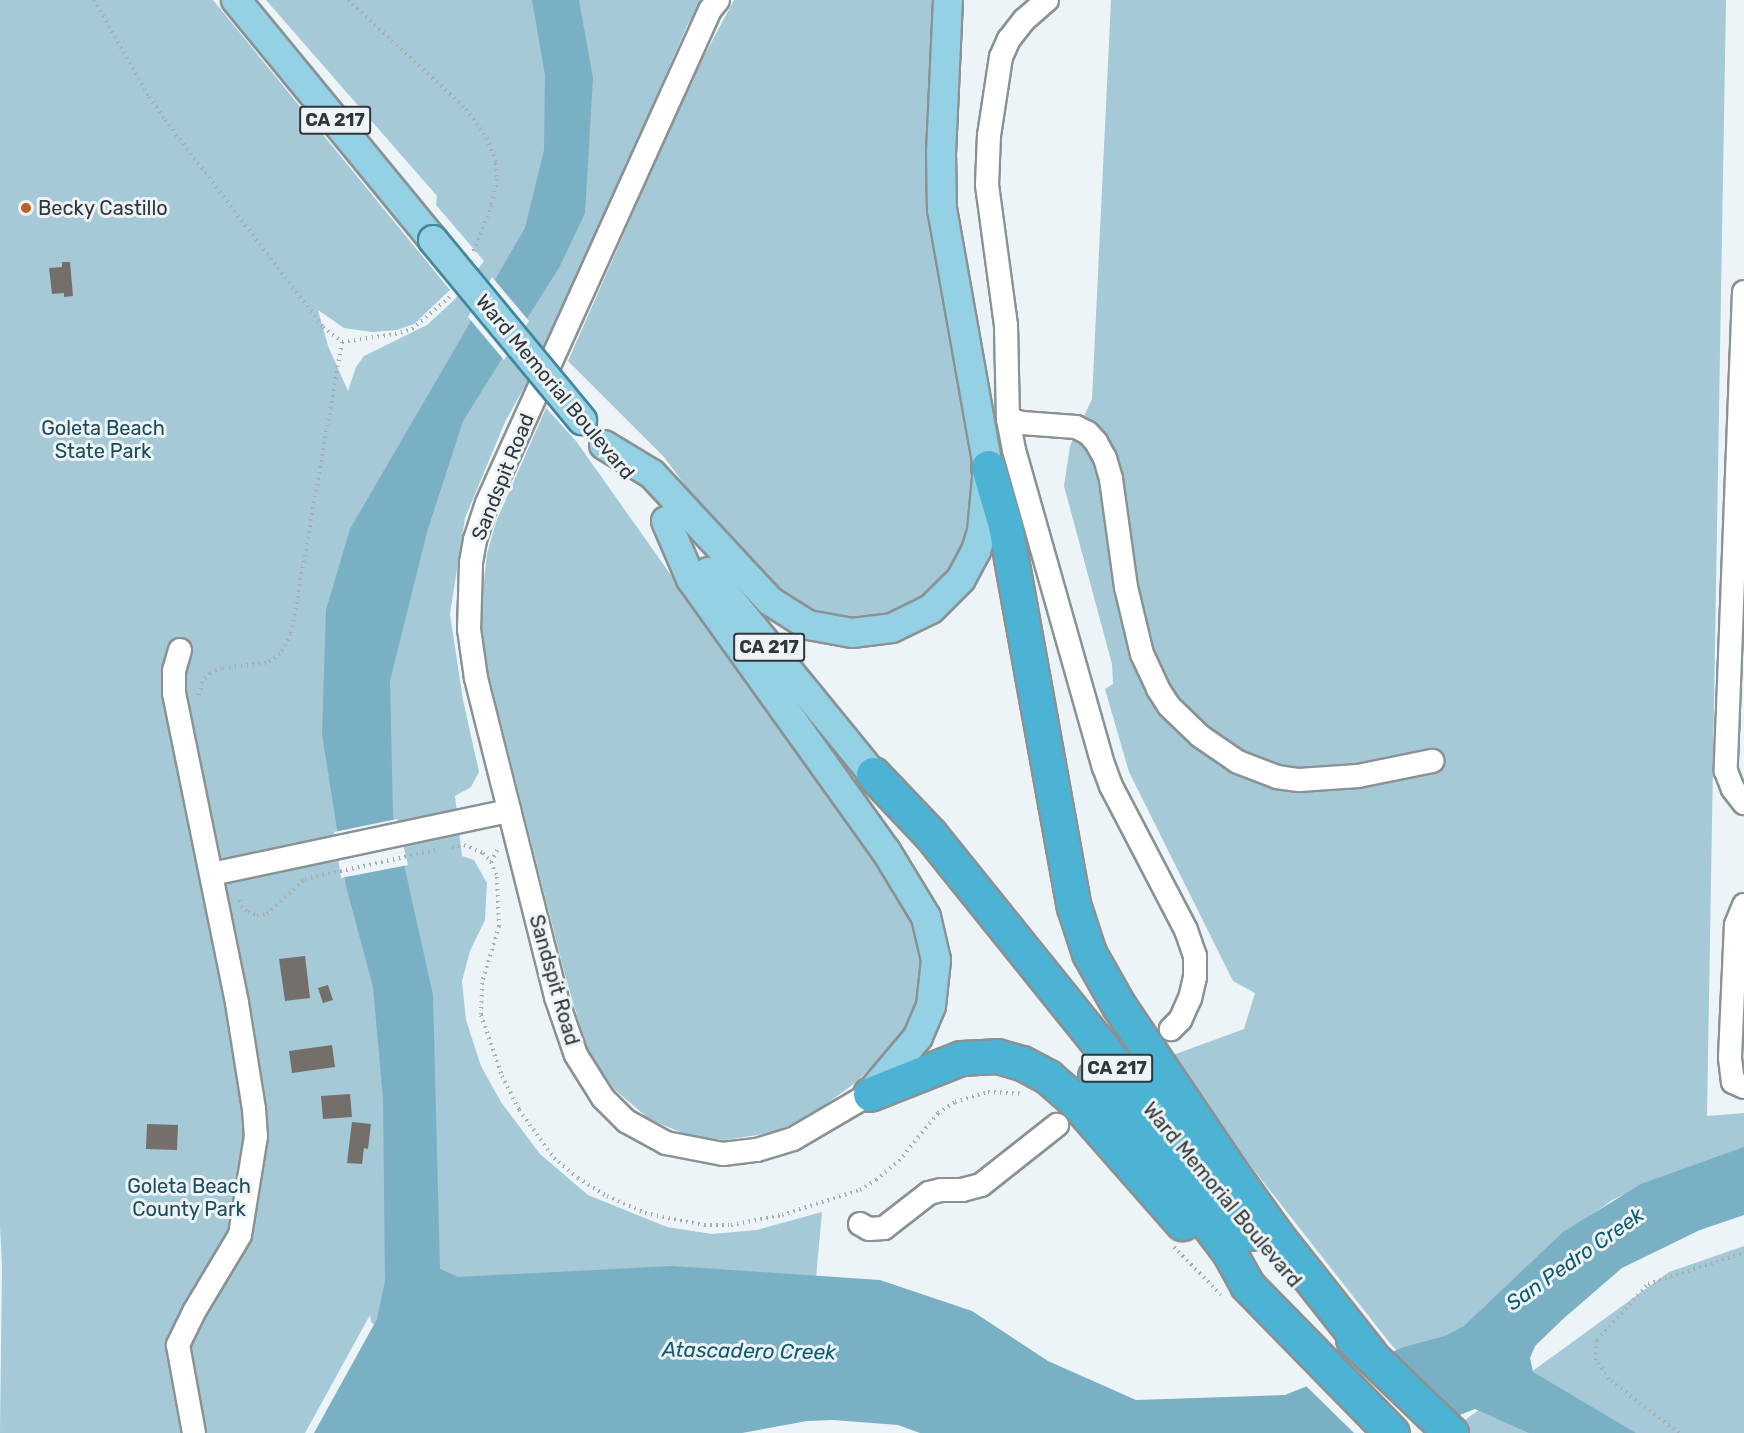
<!DOCTYPE html>
<html>
<head>
<meta charset="utf-8">
<style>
  body { margin:0 }
  #map { position:relative; width:1744px; height:1433px; overflow:hidden; background:#ecf4f7; font-family:Rubik,sans-serif }
  div>[style] { position:absolute }
  [style*='--x'] { left:calc(var(--x)*1px); top:calc(var(--y)*1px); width:calc(var(--w)*1px); rotate:calc(var(--a)*1deg) }
  .green>* { inset:0; background:#a5c9d6 }
  .water>* { inset:0; background:#79b0c4 }
  .pier>* { inset:0; background:#ecf4f7 }
  .building>* { inset:0; background:#756f6b }
  .path>* { height:4px; margin-top:-2px; transform-origin:0; background:repeating-linear-gradient(90deg,#a6acaf 0 1.5px,transparent 0 6px) }
  .roads { filter:drop-shadow(2px 0 #8a9294) drop-shadow(-2px 0 #8a9294) drop-shadow(0 2px #8a9294) drop-shadow(0 -2px #8a9294) }
  .minor>* { height:22px; margin:-11px; padding:0 11px; transform-origin:11px; border-radius:11px; background:#fff }
  .major>* { height:28px; margin:-14px; padding:0 14px; transform-origin:14px; border-radius:14px; background:#94d1e5 }
  .highway>* { height:33px; margin:-16.5px; padding:0 16.5px; transform-origin:16.5px; border-radius:16.5px; background:#4db3d4 }
  .bridges { filter:drop-shadow(2px 0 #44879d) drop-shadow(-2px 0 #44879d) drop-shadow(0 2px #44879d) drop-shadow(0 -2px #44879d) }
  .major-bridge>* { height:28px; margin:-14px; padding:0 14px; transform-origin:14px; border-radius:14px; background:#94d1e5 }
  .dots>* { width:16px; height:16px; translate:-50% -50%; box-sizing:border-box; border:3px solid #ecf4f7; border-radius:50% }
  span { translate:-50% -50%; white-space:nowrap; text-align:center; line-height:1.15; -webkit-text-stroke:6px #ecf4f7; paint-order:stroke }
  .shield-label span { padding:2px 4px; background:#ecf4f7; border:2px solid; border-radius:4px; -webkit-text-stroke-width:0 }
  .shield-label { font-size:18px; color:#333638; font-weight:700 }
  .poi-label { font-size:20px; color:#333638 }
  .left { translate:0 -50%; text-align:left }
  .street-label { font-size:20px; color:#333638 }
  .park-label { font-size:20px; color:#1c4b5a }
  .water-label { font-size:21px; color:#0e5a6f; font-style:italic }
</style>
</head>
<body>
<div id="map">
  <div class="green">
    <div style="clip-path:polygon(0 0,213px 0,450px 290px,414px 324px,397px 330px,372px 332px,344px 328px,318px 310px,328px 346px,348px 391px,356px 367px,364px 356px,427px 325px,454px 300px,484px 261px,436px 205px,437px 196px,266px 0,702px 0,687px 26px,550px 341px,505px 422px,465px 518px,450px 614px,463px 700px,479px 772px,471px 787px,455px 796px,462px 856px,474px 860px,487px 883px,485px 920px,470px 951px,462px 981px,466px 1020px,481px 1066px,501px 1102px,540px 1154px,588px 1195px,667px 1227px,712px 1234px,757px 1230px,822px 1212px,811px 1333px,421px 1363px,371px 1322px,370px 1315px,305px 1433px,0 1433px,2px 1266px,0 1226px)"></div>
    <div style="clip-path:polygon(734px 0,935px 0,972px 465px,969px 502px,965px 535px,957px 559px,944px 578px,925px 596px,900px 610px,871px 619px,826px 616px,806px 609px,784px 595px,692px 495px,664px 457px,568px 361px,694px 75px)"></div>
    <div style="clip-path:polygon(1111px 0,1726px 0,1707px 1116px,1744px 1113px,1744px 1148px,1647px 1184px,1612px 1200px,1561px 1237px,1476px 1326px,1402px 1354px,1393px 1347px,1224px 1132px,1173px 1055px,1244px 1029px,1255px 993px,1233px 981px,1129px 772px,1105px 689px,1113px 684px,1112px 664px,1064px 486px,1070px 446px,1092px 399px)"></div>
    <div style="clip-path:polygon(546px 408px,576px 441px,911px 914px,923px 952px,921px 992px,908px 1025px,888px 1051px,855px 1083px,818px 1110px,776px 1132px,725px 1140px,692px 1137px,649px 1119px,614px 1089px,588px 1052px,565px 975px,488px 671px,480px 616px,487px 554px,496px 522px)"></div>
    <div style="clip-path:polygon(1744px 1246px,1744px 1433px,1447px 1433px,1669px 1272px)"></div>
  </div>
  <div class="water">
    <div style="clip-path:polygon(532px 0,579px 0,593px 78px,585px 213px,560px 266px,463px 421px,427px 532px,390px 681px,393px 815px,433px 995px,440px 1269px,458px 1277px,672px 1266px,880px 1280px,972px 1311px,1048px 1361px,1136px 1400px,1285px 1395px,1404px 1347px,1445px 1336px,1464px 1326px,1563px 1232px,1641px 1184px,1744px 1147px,1744px 1215px,1700px 1230px,1622px 1268px,1563px 1319px,1535px 1346px,1530px 1358px,1533px 1372px,1636px 1433px,1529px 1433px,1475px 1409px,1414px 1433px,920px 1433px,898px 1425px,833px 1420px,807px 1421px,742px 1433px,314px 1433px,377px 1319px,385px 1281px,383px 1098px,373px 987px,346px 886px,322px 734px,326px 610px,350px 529px,525px 228px,544px 150px,545px 75px)"></div>
  </div>
  <div class="pier">
    <div style="clip-path:polygon(492px 277px,529px 321px,504px 360px,468px 317px)"></div>
    <div style="clip-path:polygon(397px 819px,408px 865px,341px 878px,334px 832px)"></div>
    <div style="clip-path:polygon(1390px 1351px,1461px 1418px,1422px 1433px,1354px 1433px,1304px 1384px)"></div>
  </div>
  <div class="building">
    <div style="clip-path:polygon(62px 262px,70px 262px,73px 296px,64px 297px,64px 293px,52px 294px,49px 268px,62px 267px)"></div>
    <div style="clip-path:polygon(305px 956px,310px 998px,285px 1001px,279px 959px)"></div>
    <div style="clip-path:polygon(328px 985px,333px 1000px,323px 1003px,318px 988px)"></div>
    <div style="clip-path:polygon(332px 1045px,335px 1067px,292px 1073px,289px 1051px)"></div>
    <div style="clip-path:polygon(350px 1094px,352px 1117px,323px 1119px,321px 1096px)"></div>
    <div style="clip-path:polygon(352px 1122px,371px 1124px,368px 1149px,364px 1148px,362px 1164px,347px 1163px)"></div>
    <div style="clip-path:polygon(147px 1124px,178px 1125px,177px 1150px,146px 1149px)"></div>
  </div>
  <div class="path">
    <div style="--x:94;--y:0;--w:112;--a:60.4"></div>
    <div style="--x:149;--y:97;--w:28;--a:55"></div>
    <div style="--x:165;--y:120;--w:260;--a:52.6"></div>
    <div style="--x:323;--y:327;--w:24;--a:38"></div>
    <div style="--x:342;--y:342;--w:296;--a:99.9"></div>
    <div style="--x:291;--y:634;--w:23;--a:119"></div>
    <div style="--x:280;--y:654;--w:17;--a:147"></div>
    <div style="--x:266;--y:663;--w:44;--a:173.5"></div>
    <div style="--x:222;--y:668;--w:13;--a:157"></div>
    <div style="--x:210;--y:673;--w:12;--a:132"></div>
    <div style="--x:202;--y:682;--w:17;--a:103"></div>
    <div style="--x:348;--y:0;--w:161;--a:42.7"></div>
    <div style="--x:466;--y:109;--w:36;--a:54"></div>
    <div style="--x:487;--y:138;--w:27;--a:70"></div>
    <div style="--x:496;--y:163;--w:16;--a:86"></div>
    <div style="--x:497;--y:179;--w:26;--a:101"></div>
    <div style="--x:492;--y:205;--w:51;--a:112"></div>
    <div style="--x:342;--y:342;--w:54;--a:-8.6"></div>
    <div style="--x:395;--y:334;--w:18;--a:-16"></div>
    <div style="--x:412;--y:329;--w:51;--a:-40.2"></div>
    <div style="--x:452;--y:847;--w:12;--a:-9"></div>
    <div style="--x:464;--y:845;--w:21;--a:23"></div>
    <div style="--x:483;--y:853;--w:12;--a:48"></div>
    <div style="--x:491;--y:862;--w:16;--a:68"></div>
    <div style="--x:497;--y:877;--w:49;--a:87.7"></div>
    <div style="--x:499;--y:926;--w:59;--a:106.6"></div>
    <div style="--x:482;--y:983;--w:32;--a:92"></div>
    <div style="--x:481;--y:1015;--w:65;--a:71"></div>
    <div style="--x:502;--y:1076;--w:38;--a:63"></div>
    <div style="--x:519;--y:1110;--w:59;--a:53.9"></div>
    <div style="--x:554;--y:1158;--w:31;--a:40"></div>
    <div style="--x:578;--y:1178;--w:34;--a:32"></div>
    <div style="--x:607;--y:1196;--w:42;--a:24.1"></div>
    <div style="--x:645;--y:1213;--w:60;--a:11.5"></div>
    <div style="--x:704;--y:1225;--w:27;--a:0"></div>
    <div style="--x:731;--y:1225;--w:52;--a:-11.1"></div>
    <div style="--x:782;--y:1215;--w:82;--a:-17.8"></div>
    <div style="--x:860;--y:1190;--w:19;--a:-32"></div>
    <div style="--x:876;--y:1180;--w:30;--a:-40"></div>
    <div style="--x:899;--y:1161;--w:62;--a:-50.9"></div>
    <div style="--x:938;--y:1113;--w:20;--a:-33"></div>
    <div style="--x:955;--y:1102;--w:34;--a:-17"></div>
    <div style="--x:988;--y:1092;--w:34;--a:3"></div>
    <div style="--x:491;--y:862;--w:15;--a:-62"></div>
    <div style="--x:240;--y:900;--w:6;--a:81"></div>
    <div style="--x:241;--y:906;--w:9;--a:41"></div>
    <div style="--x:248;--y:912;--w:9;--a:18"></div>
    <div style="--x:257;--y:915;--w:10;--a:-6"></div>
    <div style="--x:267;--y:914;--w:52;--a:-42.6"></div>
    <div style="--x:305;--y:879;--w:134;--a:-12.5"></div>
    <div style="--x:1174;--y:1247;--w:67;--a:45.6"></div>
    <div style="--x:1679;--y:1433;--w:88;--a:-142.4"></div>
    <div style="--x:1609;--y:1379;--w:23;--a:-124"></div>
    <div style="--x:1596;--y:1360;--w:20;--a:-87"></div>
    <div style="--x:1597;--y:1340;--w:76;--a:-47.7"></div>
    <div style="--x:1648;--y:1284;--w:101;--a:-17.9"></div>
  </div>
  <div class="roads">
    <div class="minor">
      <div style="--x:718;--y:0;--w:13;--a:129"></div>
      <div style="--x:710;--y:10;--w:541;--a:114.34"></div>
      <div style="--x:487;--y:503;--w:39;--a:108"></div>
      <div style="--x:475;--y:540;--w:23;--a:100"></div>
      <div style="--x:471;--y:563;--w:66;--a:91.7"></div>
      <div style="--x:469;--y:629;--w:49;--a:81.9"></div>
      <div style="--x:476;--y:678;--w:329;--a:75.9"></div>
      <div style="--x:556;--y:997;--w:61;--a:71"></div>
      <div style="--x:576;--y:1055;--w:51;--a:57.9"></div>
      <div style="--x:603;--y:1098;--w:33;--a:45"></div>
      <div style="--x:626;--y:1121;--w:46;--a:28.8"></div>
      <div style="--x:666;--y:1143;--w:58;--a:10.9"></div>
      <div style="--x:723;--y:1154;--w:34;--a:-7"></div>
      <div style="--x:757;--y:1150;--w:38;--a:-17"></div>
      <div style="--x:793;--y:1139;--w:89;--a:-30.3"></div>
      <div style="--x:1047;--y:0;--w:30;--a:139"></div>
      <div style="--x:1024;--y:20;--w:24;--a:128"></div>
      <div style="--x:1009;--y:39;--w:20;--a:114"></div>
      <div style="--x:1001;--y:57;--w:79;--a:98.7"></div>
      <div style="--x:989;--y:135;--w:50;--a:92.3"></div>
      <div style="--x:987;--y:185;--w:141;--a:82.3"></div>
      <div style="--x:1006;--y:325;--w:94;--a:88.8"></div>
      <div style="--x:1008;--y:419;--w:32;--a:79"></div>
      <div style="--x:1014;--y:450;--w:330;--a:74.2"></div>
      <div style="--x:1104;--y:767;--w:20;--a:70"></div>
      <div style="--x:1111;--y:786;--w:162;--a:62.5"></div>
      <div style="--x:1186;--y:930;--w:28;--a:71"></div>
      <div style="--x:1195;--y:956;--w:21;--a:90"></div>
      <div style="--x:1195;--y:977;--w:22;--a:103"></div>
      <div style="--x:1190;--y:998;--w:24;--a:114"></div>
      <div style="--x:1180;--y:1020;--w:13;--a:135"></div>
      <div style="--x:1744;--y:292;--w:479;--a:92.2"></div>
      <div style="--x:1726;--y:771;--w:19;--a:69"></div>
      <div style="--x:1733;--y:789;--w:18;--a:52"></div>
      <div style="--x:1008;--y:419;--w:15;--a:16"></div>
      <div style="--x:1022;--y:423;--w:54;--a:4.2"></div>
      <div style="--x:1076;--y:427;--w:13;--a:27"></div>
      <div style="--x:1088;--y:433;--w:12;--a:48"></div>
      <div style="--x:1096;--y:442;--w:18;--a:61"></div>
      <div style="--x:1105;--y:458;--w:22;--a:74"></div>
      <div style="--x:1111;--y:479;--w:109;--a:82.1"></div>
      <div style="--x:1126;--y:587;--w:69;--a:76.6"></div>
      <div style="--x:1142;--y:654;--w:38;--a:65"></div>
      <div style="--x:1158;--y:689;--w:20;--a:57"></div>
      <div style="--x:1169;--y:706;--w:43;--a:44.1"></div>
      <div style="--x:1200;--y:736;--w:46;--a:34.4"></div>
      <div style="--x:1238;--y:762;--w:42;--a:21"></div>
      <div style="--x:1277;--y:777;--w:22;--a:8"></div>
      <div style="--x:1299;--y:780;--w:59;--a:-3.9"></div>
      <div style="--x:1358;--y:776;--w:76;--a:-11.5"></div>
      <div style="--x:180;--y:650;--w:22;--a:106"></div>
      <div style="--x:174;--y:671;--w:22;--a:90"></div>
      <div style="--x:174;--y:693;--w:316;--a:78.5"></div>
      <div style="--x:237;--y:1003;--w:107;--a:80.9"></div>
      <div style="--x:254;--y:1109;--w:27;--a:86"></div>
      <div style="--x:256;--y:1136;--w:100;--a:99.2"></div>
      <div style="--x:240;--y:1235;--w:90;--a:120.9"></div>
      <div style="--x:194;--y:1312;--w:37;--a:116"></div>
      <div style="--x:178;--y:1345;--w:89;--a:79.7"></div>
      <div style="--x:212;--y:874;--w:304;--a:-12"></div>
      <div style="--x:1744;--y:905;--w:22;--a:112"></div>
      <div style="--x:1736;--y:925;--w:133;--a:92.6"></div>
      <div style="--x:1730;--y:1058;--w:24;--a:83"></div>
      <div style="--x:1733;--y:1082;--w:12;--a:24"></div>
      <div style="--x:860;--y:1224;--w:10;--a:29"></div>
      <div style="--x:869;--y:1229;--w:15;--a:-4"></div>
      <div style="--x:884;--y:1228;--w:57;--a:-37.9"></div>
      <div style="--x:929;--y:1193;--w:12;--a:-14"></div>
      <div style="--x:941;--y:1190;--w:21;--a:0"></div>
      <div style="--x:962;--y:1190;--w:20;--a:-15"></div>
      <div style="--x:981;--y:1185;--w:97;--a:-38.3"></div>
    </div>
    <div class="major">
      <div style="--x:236;--y:0;--w:310;--a:50.6"></div>
      <div style="--x:604;--y:445;--w:56;--a:31.1"></div>
      <div style="--x:652;--y:474;--w:173;--a:47.1"></div>
      <div style="--x:770;--y:601;--w:45;--a:32.3"></div>
      <div style="--x:808;--y:625;--w:45;--a:10.3"></div>
      <div style="--x:852;--y:633;--w:40;--a:-7.1"></div>
      <div style="--x:892;--y:628;--w:43;--a:-26"></div>
      <div style="--x:931;--y:609;--w:42;--a:-45"></div>
      <div style="--x:961;--y:579;--w:32;--a:-62"></div>
      <div style="--x:976;--y:551;--w:21;--a:-73"></div>
      <div style="--x:982;--y:531;--w:64;--a:-84.6"></div>
      <div style="--x:988;--y:467;--w:261;--a:-100.1"></div>
      <div style="--x:942;--y:210;--w:56;--a:-91"></div>
      <div style="--x:941;--y:154;--w:154;--a:-87.4"></div>
      <div style="--x:666;--y:521;--w:63;--a:66.7"></div>
      <div style="--x:691;--y:579;--w:335;--a:54.4"></div>
      <div style="--x:886;--y:851;--w:77;--a:58.8"></div>
      <div style="--x:926;--y:917;--w:44;--a:76.9"></div>
      <div style="--x:936;--y:960;--w:46;--a:96.2"></div>
      <div style="--x:931;--y:1006;--w:34;--a:113"></div>
      <div style="--x:918;--y:1037;--w:75;--a:130.1"></div>
      <div style="--x:708;--y:572;--w:261;--a:50.8"></div>
    </div>
    <div class="highway">
      <div style="--x:988;--y:467;--w:60;--a:73.7"></div>
      <div style="--x:1005;--y:525;--w:388;--a:79.8"></div>
      <div style="--x:1074;--y:907;--w:48;--a:71.9"></div>
      <div style="--x:1089;--y:953;--w:61;--a:60.5"></div>
      <div style="--x:1119;--y:1006;--w:197;--a:56"></div>
      <div style="--x:1229;--y:1169;--w:81;--a:54.5"></div>
      <div style="--x:1276;--y:1235;--w:152;--a:51.7"></div>
      <div style="--x:873;--y:774;--w:83;--a:46.5"></div>
      <div style="--x:930;--y:834;--w:512;--a:51.18"></div>
      <div style="--x:1095;--y:1076;--w:221;--a:52.7"></div>
      <div style="--x:1229;--y:1252;--w:38;--a:61"></div>
      <div style="--x:1247;--y:1285;--w:207;--a:45.6"></div>
      <div style="--x:870;--y:1094;--w:98;--a:-21.6"></div>
      <div style="--x:961;--y:1058;--w:36;--a:-3"></div>
      <div style="--x:997;--y:1056;--w:26;--a:16"></div>
      <div style="--x:1022;--y:1063;--w:30;--a:28"></div>
      <div style="--x:1048;--y:1077;--w:35;--a:41"></div>
      <div style="--x:1074;--y:1100;--w:164;--a:48.7"></div>
      <div style="--x:1353;--y:1339;--w:136;--a:43.8"></div>
    </div>
  </div>
  <div class="bridges">
    <div class="major-bridge">
      <div style="--x:433;--y:240;--w:234;--a:50.4"></div>
    </div>
  </div>
  <div class="dots">
    <div style="left:26px;top:208px;background:#bf5d22"></div>
  </div>
  <div class="shield-label">
    <span style="left:335px;top:120px">CA 217</span>
    <span style="left:769px;top:647px">CA 217</span>
    <span style="left:1117px;top:1068px">CA 217</span>
  </div>
  <div class="poi-label">
    <span class="left" style="left:38px;top:208px">Becky Castillo</span>
  </div>
  <div class="street-label">
    <span style="left:555px;top:387px;rotate:50deg">Ward Memorial Boulevard</span>
    <span style="left:503px;top:477px;rotate:-68deg">Sandspit Road</span>
    <span style="left:554px;top:980px;rotate:74deg">Sandspit Road</span>
    <span style="left:1222px;top:1195px;rotate:50deg">Ward Memorial Boulevard</span>
  </div>
  <div class="park-label">
    <span style="left:103px;top:440px">Goleta Beach<br>State Park</span>
    <span style="left:189px;top:1198px">Goleta Beach<br>County Park</span>
  </div>
  <div class="water-label">
    <span style="left:1575px;top:1259px;rotate:-35deg">San Pedro Creek</span>
    <span style="left:749px;top:1351px;rotate:1deg">Atascadero Creek</span>
  </div>
</div>
</body>
</html>
